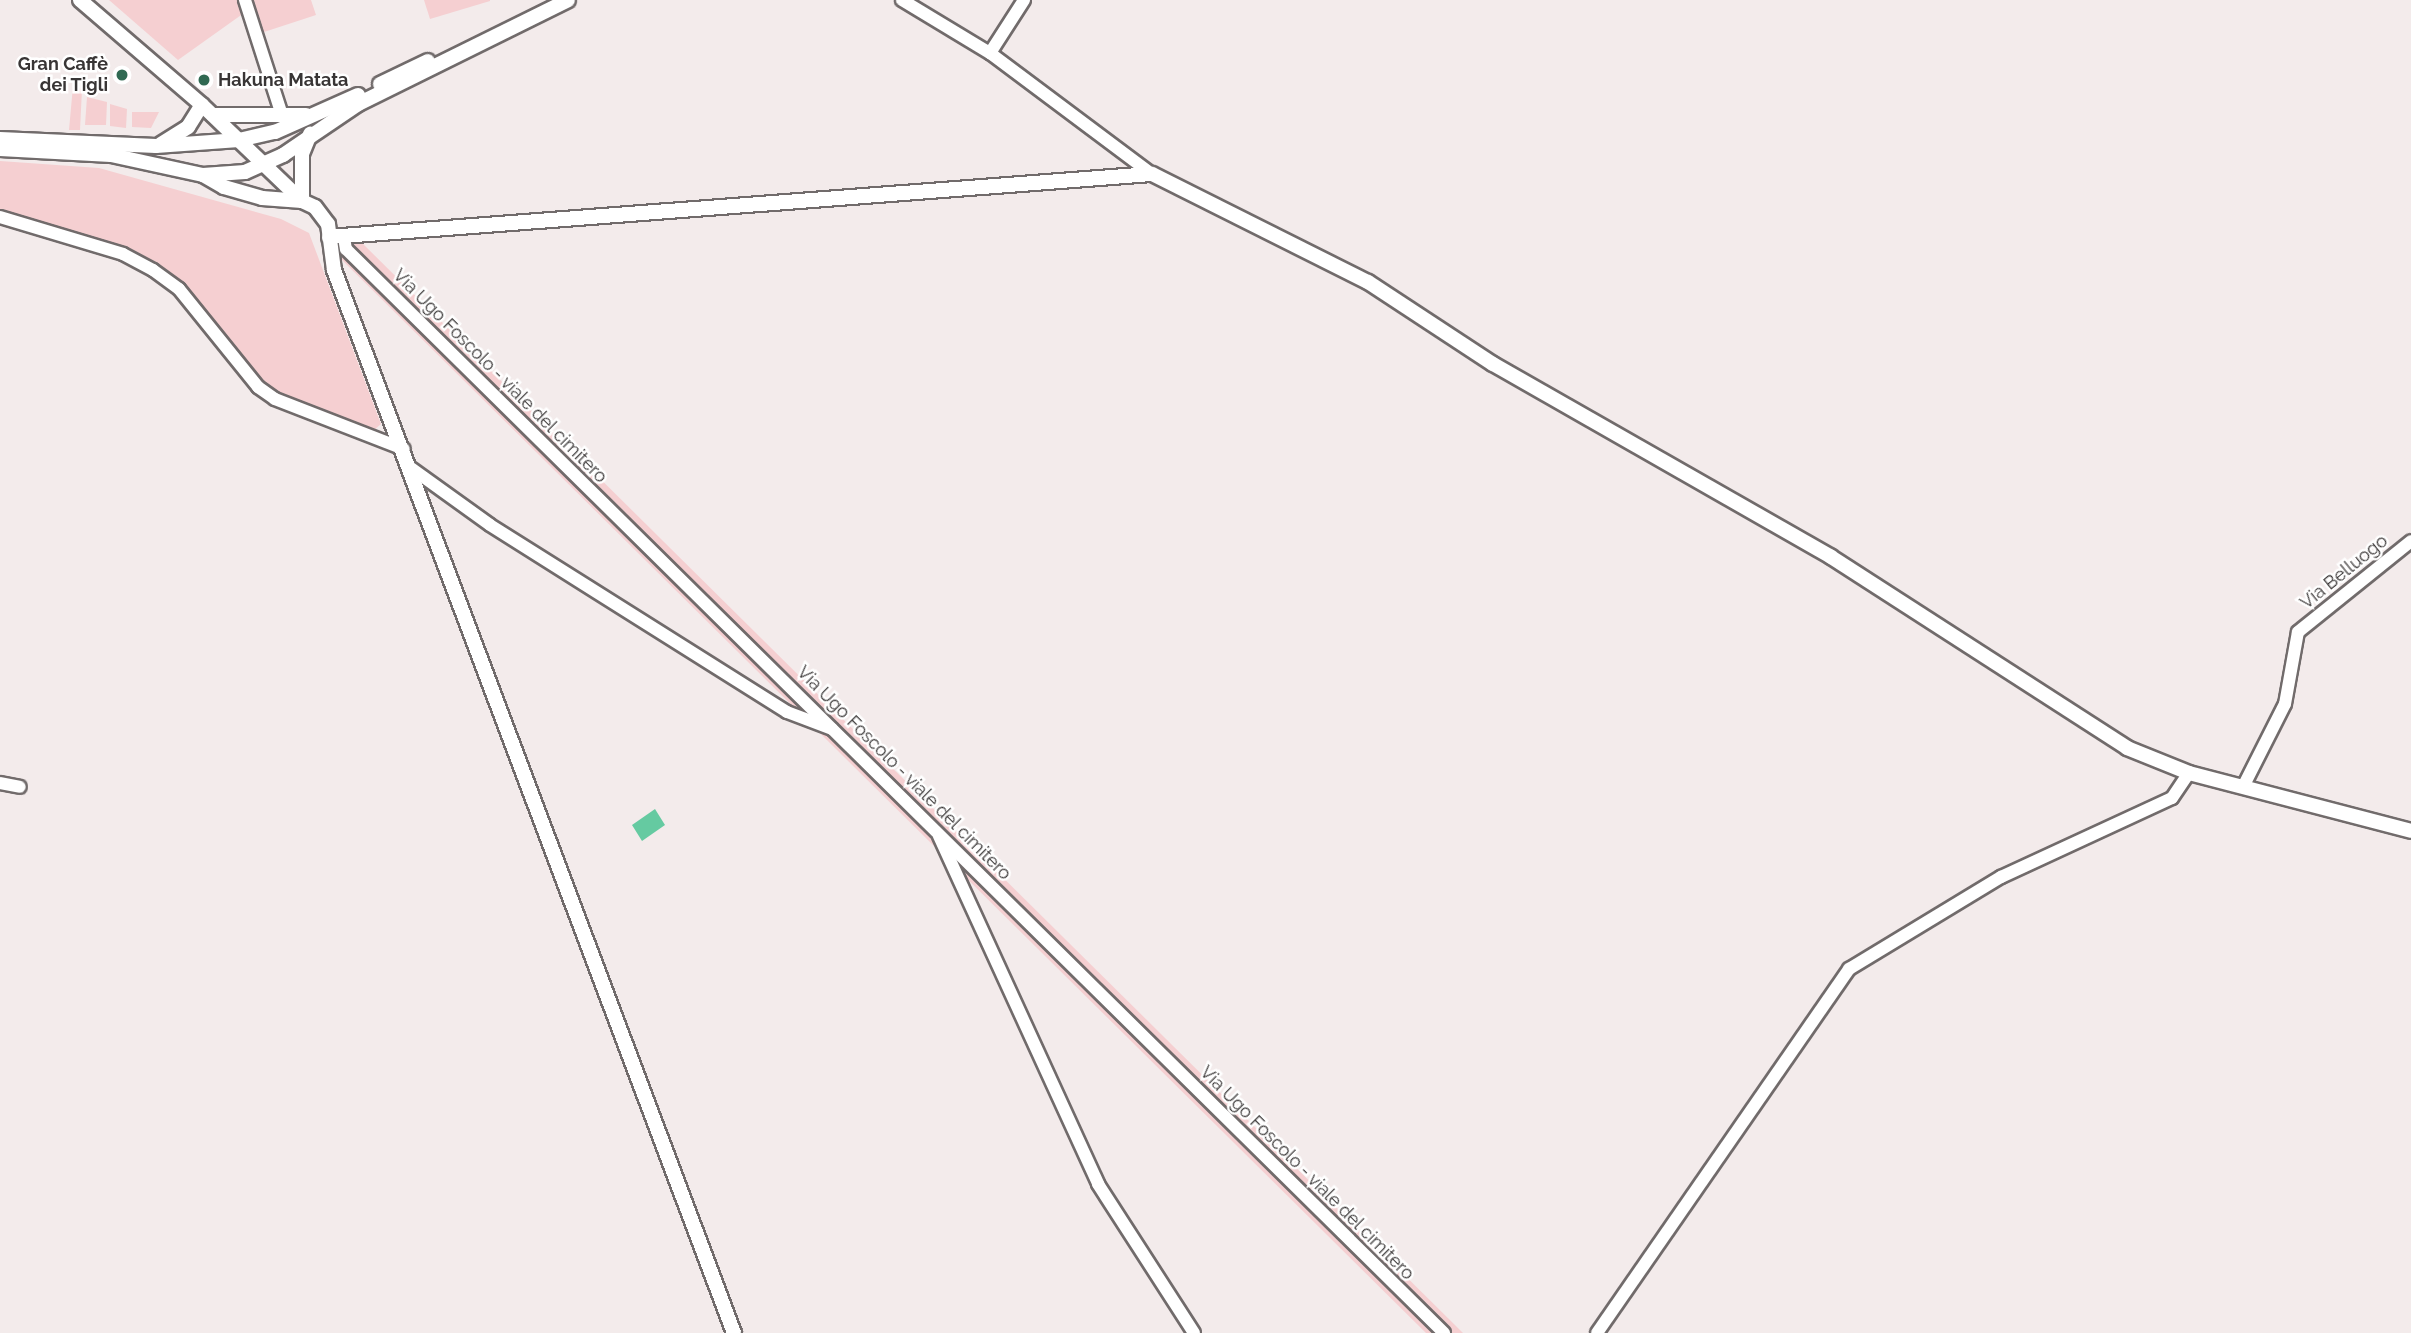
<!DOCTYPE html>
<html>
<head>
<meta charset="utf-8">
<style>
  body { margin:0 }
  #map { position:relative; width:2411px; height:1333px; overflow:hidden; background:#f3ebeb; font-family:Raleway,sans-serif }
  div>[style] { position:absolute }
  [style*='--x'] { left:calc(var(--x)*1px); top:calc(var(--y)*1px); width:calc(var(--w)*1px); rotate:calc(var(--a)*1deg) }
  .green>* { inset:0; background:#f5cfd1 }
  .water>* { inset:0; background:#65caa1 }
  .roads { filter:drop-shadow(2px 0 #716b6b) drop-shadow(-2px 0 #716b6b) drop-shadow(0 2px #716b6b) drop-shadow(0 -2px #716b6b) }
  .minor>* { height:12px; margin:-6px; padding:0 6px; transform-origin:6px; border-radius:6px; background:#fff }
  .major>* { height:14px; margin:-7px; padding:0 7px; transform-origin:7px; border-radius:7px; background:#fff }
  .dots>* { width:19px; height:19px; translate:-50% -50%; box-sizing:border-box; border:4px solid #fff; border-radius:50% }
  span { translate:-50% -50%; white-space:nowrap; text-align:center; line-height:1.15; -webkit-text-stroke:5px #fff; paint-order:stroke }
  .poi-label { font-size:18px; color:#383535; font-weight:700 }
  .right { translate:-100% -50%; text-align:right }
  .left { translate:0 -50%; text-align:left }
  .street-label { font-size:18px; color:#383535 }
</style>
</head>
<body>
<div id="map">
  <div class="green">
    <div style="clip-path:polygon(109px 0,240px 0,244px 13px,178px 60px)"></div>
    <div style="clip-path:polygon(253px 0,311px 0,316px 15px,261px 33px)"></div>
    <div style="clip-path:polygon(424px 0,490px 0,490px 1px,430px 19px)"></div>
    <div style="clip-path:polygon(73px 86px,82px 89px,80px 130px,69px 130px)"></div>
    <div style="clip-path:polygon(87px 97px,107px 102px,106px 125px,85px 125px)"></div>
    <div style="clip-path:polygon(110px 104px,127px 109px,126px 128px,110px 126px)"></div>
    <div style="clip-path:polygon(132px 112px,159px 112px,151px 128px,132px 127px)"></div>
    <div style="clip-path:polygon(0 161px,99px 168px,281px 219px,309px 233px,381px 424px,373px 431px,273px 393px,167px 274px,0 213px)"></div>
    <div style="clip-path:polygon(359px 240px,1463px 1333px,1426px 1333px,338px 256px)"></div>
  </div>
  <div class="water">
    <div style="clip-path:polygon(655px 809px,665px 825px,642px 841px,632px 825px)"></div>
  </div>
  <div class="roads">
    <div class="minor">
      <div style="--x:245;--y:0;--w:121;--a:72.2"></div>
      <div style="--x:902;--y:0;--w:103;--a:31.1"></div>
      <div style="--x:990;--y:53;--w:202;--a:36.8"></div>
      <div style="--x:990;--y:53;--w:63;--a:-57.3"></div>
      <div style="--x:0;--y:217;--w:128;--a:16.7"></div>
      <div style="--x:123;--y:254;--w:34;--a:28"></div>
      <div style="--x:153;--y:270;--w:32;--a:36"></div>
      <div style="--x:179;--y:289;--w:126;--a:51.1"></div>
      <div style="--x:258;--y:387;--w:21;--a:35"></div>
      <div style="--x:275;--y:399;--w:138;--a:21.2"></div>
      <div style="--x:344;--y:237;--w:12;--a:81"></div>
      <div style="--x:346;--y:249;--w:1543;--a:44.63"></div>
      <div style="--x:411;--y:468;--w:97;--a:35.8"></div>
      <div style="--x:490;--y:525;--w:351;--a:32.2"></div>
      <div style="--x:787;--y:712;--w:48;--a:20.7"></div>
      <div style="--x:0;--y:783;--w:20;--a:11"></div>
      <div style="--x:2243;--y:787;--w:93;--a:-63.2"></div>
      <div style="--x:2285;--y:704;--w:73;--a:-79.8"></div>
      <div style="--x:2298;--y:632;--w:145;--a:-38.8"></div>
      <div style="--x:939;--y:836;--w:383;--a:65.4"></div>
      <div style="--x:1098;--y:1184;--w:177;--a:57.2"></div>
      <div style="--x:1597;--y:1333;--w:443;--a:-55.3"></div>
      <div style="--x:1849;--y:969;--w:178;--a:-31.2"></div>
      <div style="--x:2001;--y:877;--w:188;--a:-24.8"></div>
      <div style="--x:2172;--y:798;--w:30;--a:-56"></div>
    </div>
    <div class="major">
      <div style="--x:80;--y:0;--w:161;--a:40.7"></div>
      <div style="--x:202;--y:105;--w:139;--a:43.8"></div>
      <div style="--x:302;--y:201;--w:14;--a:25"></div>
      <div style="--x:315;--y:207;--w:21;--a:53"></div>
      <div style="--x:328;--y:224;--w:46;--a:82.6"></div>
      <div style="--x:334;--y:270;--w:1136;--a:69.38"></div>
      <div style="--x:380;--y:84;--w:53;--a:-25.6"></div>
      <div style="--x:213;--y:115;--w:93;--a:0"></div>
      <div style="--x:0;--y:139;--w:156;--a:2.6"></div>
      <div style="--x:156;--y:146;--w:83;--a:-4.1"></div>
      <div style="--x:239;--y:140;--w:37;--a:-13"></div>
      <div style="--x:275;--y:132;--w:91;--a:-24"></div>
      <div style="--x:161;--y:144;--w:32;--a:-32"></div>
      <div style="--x:188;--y:127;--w:26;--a:-58"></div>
      <div style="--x:0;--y:149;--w:111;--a:3.1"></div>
      <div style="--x:111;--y:155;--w:94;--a:12.3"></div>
      <div style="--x:203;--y:175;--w:42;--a:-4.1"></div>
      <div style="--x:245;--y:172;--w:42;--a:-24.1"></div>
      <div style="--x:283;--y:155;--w:91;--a:-34.2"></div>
      <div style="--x:358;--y:104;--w:234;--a:-26.3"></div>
      <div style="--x:203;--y:175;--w:24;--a:30"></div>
      <div style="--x:224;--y:187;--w:40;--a:16"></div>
      <div style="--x:262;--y:198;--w:40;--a:4.3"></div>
      <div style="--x:302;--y:201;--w:47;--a:-90"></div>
      <div style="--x:302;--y:154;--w:22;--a:-68"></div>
      <div style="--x:329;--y:237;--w:825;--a:-4.38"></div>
      <div style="--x:1152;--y:174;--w:241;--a:26.6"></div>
      <div style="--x:1368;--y:282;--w:149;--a:33.3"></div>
      <div style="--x:1493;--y:364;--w:389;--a:29.7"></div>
      <div style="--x:1831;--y:557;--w:352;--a:32.8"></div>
      <div style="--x:2127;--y:748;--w:67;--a:22"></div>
      <div style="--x:2189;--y:773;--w:229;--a:14.6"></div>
    </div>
  </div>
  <div class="dots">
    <div style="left:122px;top:75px;background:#306952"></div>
    <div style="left:204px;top:80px;background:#306952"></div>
  </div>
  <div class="poi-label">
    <span class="right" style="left:108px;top:75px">Gran Caffè<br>dei Tigli</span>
    <span class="left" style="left:218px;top:80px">Hakuna Matata</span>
  </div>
  <div class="street-label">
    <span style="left:500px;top:376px;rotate:45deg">Via Ugo Foscolo - viale del cimitero</span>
    <span style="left:2344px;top:572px;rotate:-39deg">Via Belluogo</span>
    <span style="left:904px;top:773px;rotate:45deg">Via Ugo Foscolo - viale del cimitero</span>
    <span style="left:1307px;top:1173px;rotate:45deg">Via Ugo Foscolo - viale del cimitero</span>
  </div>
</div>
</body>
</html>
